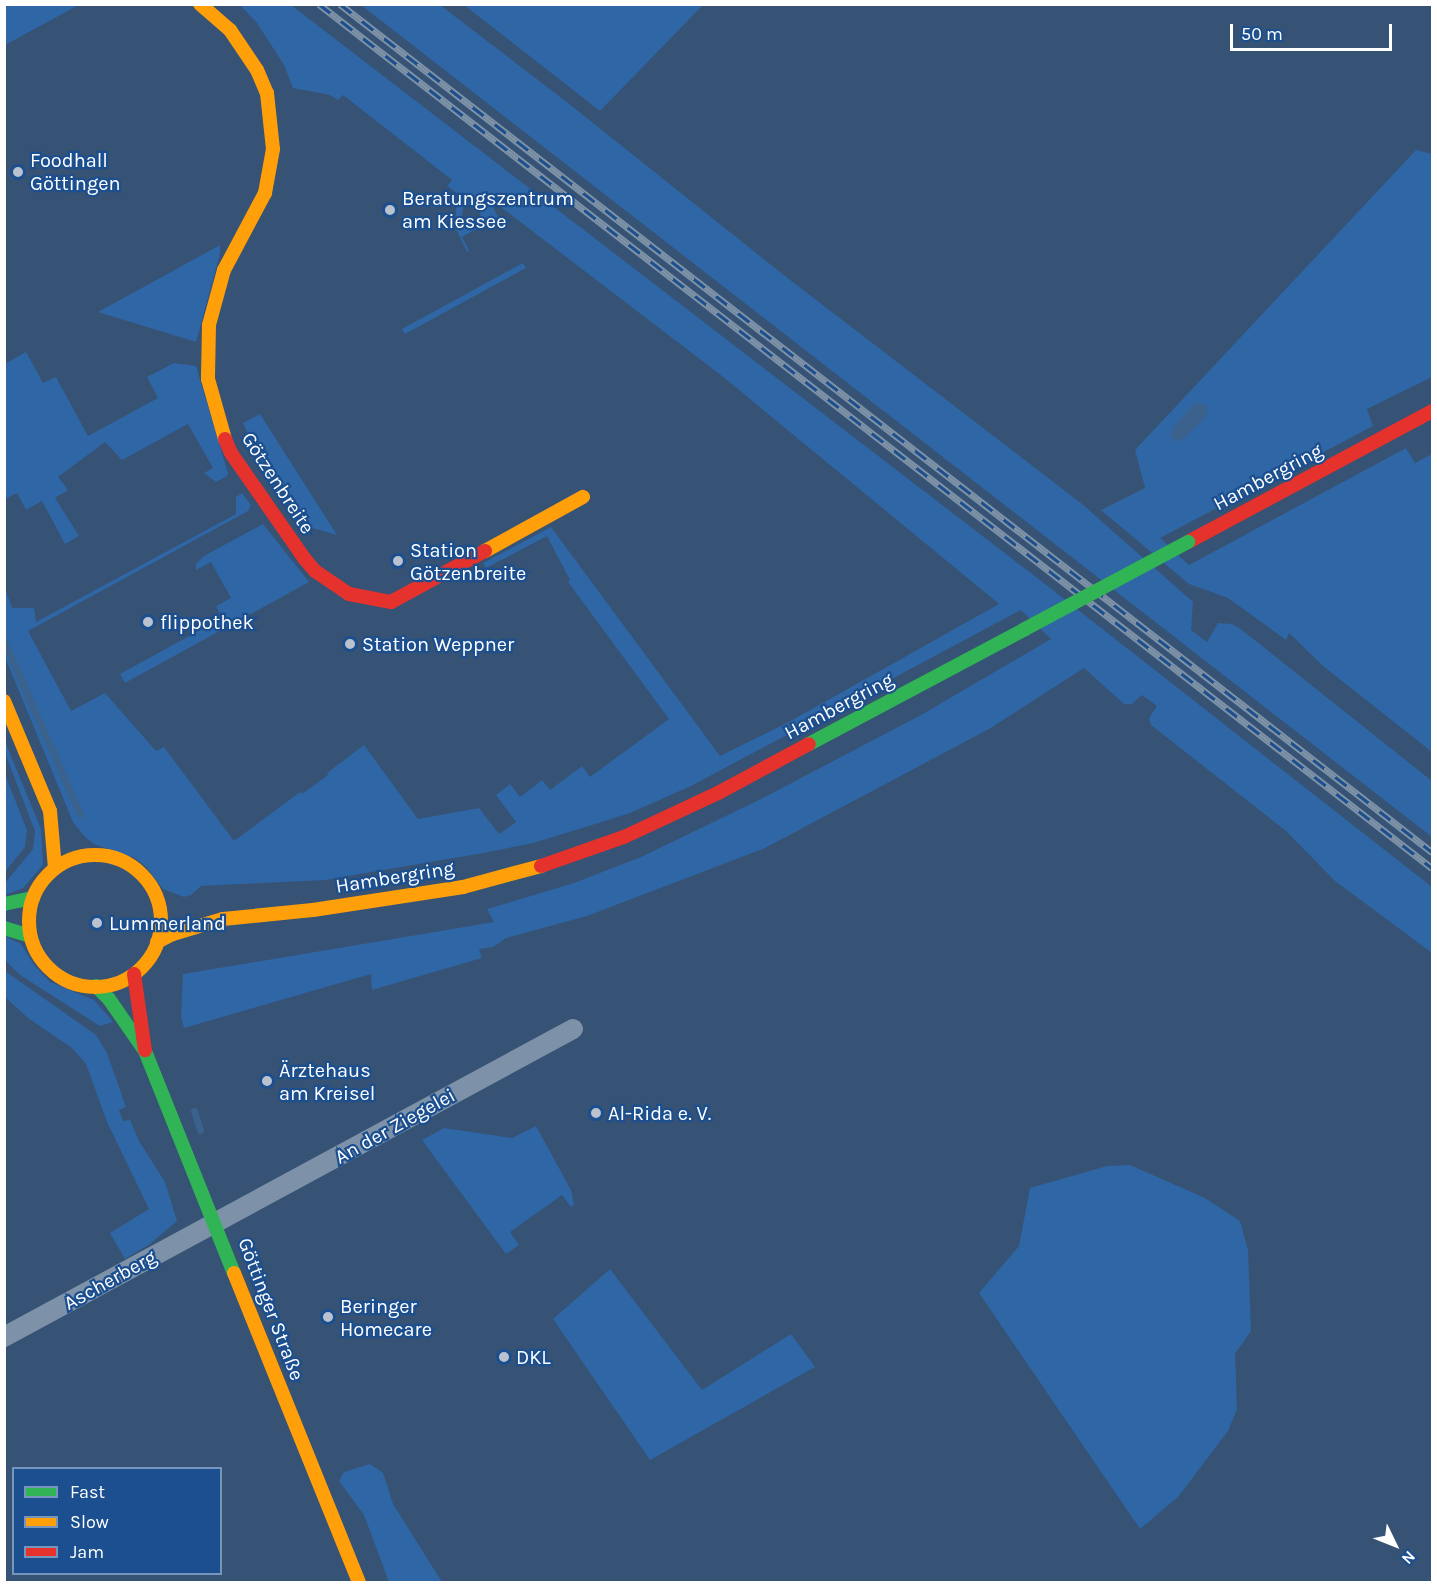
<!DOCTYPE html>
<html>
<head>
<meta charset="utf-8">
<style>
  body { margin:0 }
  #map { position:relative; width:1437px; height:1587px; overflow:hidden; background:#365274; font-family:Karla,sans-serif }
  div>[style] { position:absolute }
  [style*='--x'] { left:calc(var(--x)*1px); top:calc(var(--y)*1px); width:calc(var(--w)*1px); rotate:calc(var(--a)*1deg) }
  .green>* { inset:0; background:#2f66a5 }
  .water>* { inset:0; background:#3b618d }
  .stream>* { height:7px; margin:-3.5px; padding:0 3.5px; transform-origin:3.5px; border-radius:3.5px; background:#3b618d }
  .street>* { height:20px; margin:-10px; padding:0 10px; transform-origin:10px; border-radius:10px; background:#7d92a8 }
  .fast>* { height:14px; margin:-7px; padding:0 7px; transform-origin:7px; border-radius:7px; background:#30b455 }
  .slow>* { height:14px; margin:-7px; padding:0 7px; transform-origin:7px; border-radius:7px; background:#ff9f0a }
  .slow>.ring { margin:-7px; padding:0; box-sizing:content-box; background:none; border:14px solid #ff9f0a; border-radius:50% }
  .jam>* { height:14px; margin:-7px; padding:0 7px; transform-origin:7px; border-radius:7px; background:#e5322d }
  .rail>* { height:7px; margin-top:-3.5px; transform-origin:0; background:repeating-linear-gradient(90deg,#1b4f8f 0 14px,#7e92a7 0 28px); box-sizing:border-box; border-block:2px solid #7e92a7 }
  .fast-bridge>* { height:14px; margin:-7px; padding:0 7px; transform-origin:7px; border-radius:7px; background:#30b455 }
  .dots>* { width:16px; height:16px; translate:-50% -50%; box-sizing:border-box; border:3px solid #1b4f8f; border-radius:50% }
  span { translate:-50% -50%; white-space:nowrap; text-align:center; line-height:1.15; -webkit-text-stroke:4.5px #1b4f8f; paint-order:stroke }
  .poi-label { font-size:20px; color:#fff }
  .left { translate:0 -50%; text-align:left }
  .street-label { font-size:20px; color:#fff }
  .frame { position:absolute; inset:0; border:6px solid #fff; pointer-events:none }
  .legend { position:absolute; left:12px; top:1467px; width:210px; height:108px; box-sizing:border-box; background:#1b4f8f; border:2px solid #7695bc; margin:0; padding:8px 10px; list-style:none; font-size:18px; color:#fff }
  .legend li { display:flex; align-items:center; gap:12px; height:30px }
  .legend b { width:30px; border:2px solid #7695bc }
  .north { position:absolute; left:1365px; top:1515px; width:60px; height:60px; -webkit-text-stroke:4px #1b4f8f; paint-order:stroke; rotate:133deg; font-size:16px; font-weight:700; line-height:24px; text-align:center; color:#fff }
  .north::after { content:''; display:block; margin:auto; width:21px; height:27px; background:#fff; clip-path:polygon(50% 0,100% 100%,50% 72%,0 100%) }
  .scale { position:absolute; left:1230px; top:24px; width:162px; height:27px; box-sizing:border-box; border:3px solid #fff; border-top:0; padding-left:8px; font-size:18px; line-height:21px; white-space:nowrap; color:#fff; -webkit-text-stroke:4px #1b4f8f; paint-order:stroke }
</style>
</head>
<body>
<div id="map">
  <div class="green">
    <div style="clip-path:polygon(5px 4px,79px 4px,79px 5px,5px 45px)"></div>
    <div style="clip-path:polygon(240px 5px,291px 5px,1045px 584px,1432px 887px,1432px 953px,1335px 881px,1286px 831px,1151px 725px,1149px 718px,1157px 706px,1142px 695px,1132px 704px,1124px 704px,1084px 668px,989px 729px,765px 848px,587px 916px,506px 938px,493px 947px,479px 949px,482px 958px,372px 990px,371px 974px,184px 1028px,181px 1016px,183px 974px,494px 922px,487px 909px,574px 883px,641px 857px,761px 799px,921px 715px,1051px 639px,1021px 610px,691px 786px,630px 813px,589px 826px,533px 843px,489px 852px,325px 880px,201px 886px,191px 895px,184px 897px,163px 889px,146px 867px,135px 858px,94px 844px,84px 836px,73px 822px,5px 657px,4px 586px,12px 608px,34px 608px,36px 622px,236px 514px,236px 497px,242px 493px,251px 505px,248px 511px,28px 631px,71px 711px,105px 693px,156px 751px,164px 747px,234px 841px,300px 792px,302px 794px,328px 775px,327px 773px,364px 745px,418px 819px,479px 808px,499px 834px,516px 822px,496px 795px,510px 784px,520px 797px,542px 780px,550px 790px,582px 766px,590px 777px,669px 719px,568px 582px,570px 580px,547px 536px,486px 568px,483px 563px,551px 527px,720px 756px,787px 723px,999px 604px,722px 376px,489px 198px,498px 217px,462px 237px,469px 251px,467px 252px,455px 227px,459px 228px,480px 216px,481px 209px,471px 204px,463px 208px,461px 221px,455px 221px,458px 194px,447px 186px,452px 180px,343px 95px,338px 100px,330px 95px,293px 88px,284px 65px,257px 23px)"></div>
    <div style="clip-path:polygon(361px 5px,440px 5px,568px 103px,785px 276px,1082px 504px,1193px 602px,1191px 630px,1207px 642px,1218px 623px,1232px 624px,1242px 630px,1432px 781px,1432px 837px)"></div>
    <div style="clip-path:polygon(464px 5px,703px 5px,600px 111px)"></div>
    <div style="clip-path:polygon(1416px 150px,1432px 154px,1432px 377px,1367px 409px,1373px 426px,1160px 538px,1189px 565px,1406px 448px,1415px 463px,1432px 454px,1432px 752px,1323px 666px,1289px 633px,1286px 640px,1228px 598px,1189px 584px,1101px 510px,1145px 488px,1135px 450px)"></div>
    <div style="clip-path:polygon(220px 245px,220px 254px,196px 342px,98px 312px)"></div>
    <div style="clip-path:polygon(523px 263px,526px 268px,405px 334px,402px 329px)"></div>
    <div style="clip-path:polygon(26px 352px,43px 383px,56px 377px,88px 436px,158px 398px,147px 377px,174px 363px,196px 366px,228px 473px,227px 476px,216px 482px,204px 473px,213px 468px,188px 424px,122px 460px,105px 442px,58px 477px,68px 490px,55px 498px,79px 536px,65px 544px,42px 501px,26px 510px,17px 493px,5px 499px,5px 364px)"></div>
    <div style="clip-path:polygon(260px 414px,337px 535px,312px 528px,257px 454px,243px 423px)"></div>
    <div style="clip-path:polygon(263px 524px,309px 582px,125px 683px,120px 674px,222px 618px,216px 606px,231px 598px,211px 562px,196px 570px,196px 564px,204px 556px)"></div>
    <div style="clip-path:polygon(4px 739px,41px 829px,43px 865px,23px 888px,5px 895px,5px 883px,33px 849px,35px 831px,5px 753px)"></div>
    <div style="clip-path:polygon(4px 772px,27px 830px,25px 847px,5px 872px)"></div>
    <div style="clip-path:polygon(4px 936px,21px 944px,34px 965px,50px 982px,94px 1000px,113px 1022px,100px 1026px,20px 975px,5px 960px)"></div>
    <div style="clip-path:polygon(5px 971px,96px 1035px,107px 1053px,126px 1107px,119px 1110px,123px 1121px,130px 1120px,139px 1141px,165px 1182px,177px 1221px,150px 1244px,125px 1259px,110px 1233px,149px 1209px,107px 1122px,86px 1064px,72px 1048px,28px 1018px,5px 997px)"></div>
    <div style="clip-path:polygon(536px 1126px,571px 1190px,574px 1204px,571px 1207px,562px 1195px,510px 1232px,519px 1245px,506px 1254px,422px 1140px,444px 1128px,512px 1138px)"></div>
    <div style="clip-path:polygon(1130px 1165px,1205px 1198px,1240px 1221px,1248px 1250px,1251px 1331px,1235px 1354px,1237px 1409px,1228px 1431px,1178px 1497px,1140px 1529px,979px 1293px,1019px 1246px,1030px 1188px,1107px 1166px)"></div>
    <div style="clip-path:polygon(610px 1269px,702px 1390px,791px 1334px,815px 1367px,650px 1460px,553px 1319px)"></div>
    <div style="clip-path:polygon(370px 1464px,383px 1473px,393px 1504px,442px 1582px,389px 1582px,364px 1515px,339px 1481px,344px 1472px)"></div>
  </div>
  <div class="water">
    <div style="clip-path:polygon(1196px 402px,1207px 405px,1207px 416px,1180px 442px,1175px 440px,1170px 436px,1175px 425px)"></div>
  </div>
  <div class="stream">
    <div style="--x:4;--y:641;--w:189;--a:66.3"></div>
    <div style="--x:194;--y:1111;--w:20;--a:72"></div>
  </div>
  <div class="street">
    <div style="--x:4;--y:1337;--w:647;--a:-28.43"></div>
  </div>
  <div class="fast">
    <div style="--x:809;--y:744;--w:245;--a:-28"></div>
    <div style="--x:4;--y:904;--w:30;--a:-12"></div>
    <div style="--x:4;--y:928;--w:27;--a:17"></div>
    <div style="--x:96;--y:986;--w:18;--a:45"></div>
    <div style="--x:109;--y:999;--w:63;--a:55.3"></div>
    <div style="--x:145;--y:1051;--w:239;--a:68.2"></div>
  </div>
  <div class="slow">
    <div style="--x:200;--y:4;--w:40;--a:41"></div>
    <div style="--x:230;--y:30;--w:48;--a:56"></div>
    <div style="--x:257;--y:70;--w:25;--a:67"></div>
    <div style="--x:267;--y:93;--w:56;--a:83.9"></div>
    <div style="--x:273;--y:149;--w:45;--a:100.3"></div>
    <div style="--x:265;--y:193;--w:87;--a:118"></div>
    <div style="--x:224;--y:270;--w:57;--a:105.3"></div>
    <div style="--x:209;--y:325;--w:54;--a:91.1"></div>
    <div style="--x:208;--y:379;--w:62;--a:74.2"></div>
    <div style="--x:485;--y:551;--w:112;--a:-28.9"></div>
    <div style="--x:4;--y:701;--w:119;--a:67.3"></div>
    <div style="--x:50;--y:811;--w:57;--a:85"></div>
    <div class="ring" style="left:29px;top:855px;width:118px;height:118px"></div>
    <div style="--x:157;--y:942;--w:18;--a:-27"></div>
    <div style="--x:173;--y:934;--w:52;--a:-16.7"></div>
    <div style="--x:223;--y:919;--w:90;--a:-5.7"></div>
    <div style="--x:313;--y:910;--w:152;--a:-8.7"></div>
    <div style="--x:463;--y:887;--w:81;--a:-15.1"></div>
    <div style="--x:234;--y:1273;--w:333;--a:68"></div>
  </div>
  <div class="jam">
    <div style="--x:225;--y:439;--w:15;--a:67"></div>
    <div style="--x:231;--y:453;--w:128;--a:55.2"></div>
    <div style="--x:304;--y:558;--w:17;--a:50"></div>
    <div style="--x:315;--y:571;--w:41;--a:34.1"></div>
    <div style="--x:349;--y:594;--w:43;--a:10.8"></div>
    <div style="--x:391;--y:602;--w:107;--a:-28.5"></div>
    <div style="--x:1188;--y:542;--w:277;--a:-28.2"></div>
    <div style="--x:541;--y:866;--w:88;--a:-19.3"></div>
    <div style="--x:624;--y:837;--w:104;--a:-25.1"></div>
    <div style="--x:718;--y:793;--w:103;--a:-28.3"></div>
    <div style="--x:134;--y:974;--w:77;--a:81.8"></div>
  </div>
  <div class="rail">
    <div style="--x:319;--y:4;--w:1409;--a:37.82"></div>
    <div style="--x:340;--y:4;--w:1383;--a:37.83"></div>
  </div>
  <div class="fast-bridge">
    <div style="--x:1025;--y:629;--w:185;--a:-28.1"></div>
  </div>
  <div class="dots">
    <div style="left:18px;top:172px;background:#b9c2ce"></div>
    <div style="left:390px;top:210px;background:#b9c2ce"></div>
    <div style="left:398px;top:561px;background:#b9c2ce"></div>
    <div style="left:148px;top:622px;background:#b9c2ce"></div>
    <div style="left:350px;top:644px;background:#b9c2ce"></div>
    <div style="left:97px;top:923px;background:#b9c2ce"></div>
    <div style="left:267px;top:1081px;background:#b9c2ce"></div>
    <div style="left:596px;top:1113px;background:#b9c2ce"></div>
    <div style="left:328px;top:1317px;background:#b9c2ce"></div>
    <div style="left:504px;top:1357px;background:#b9c2ce"></div>
  </div>
  <div class="poi-label">
    <span class="left" style="left:30px;top:172px">Foodhall<br>Göttingen</span>
    <span class="left" style="left:402px;top:210px">Beratungszentrum<br>am Kiessee</span>
    <span class="left" style="left:410px;top:562px">Station<br>Götzenbreite</span>
    <span class="left" style="left:160px;top:622px">flippothek</span>
    <span class="left" style="left:362px;top:644px">Station Weppner</span>
    <span class="left" style="left:109px;top:923px">Lummerland</span>
    <span class="left" style="left:279px;top:1082px">Ärztehaus<br>am Kreisel</span>
    <span class="left" style="left:608px;top:1113px">Al-Rida e. V.</span>
    <span class="left" style="left:340px;top:1318px">Beringer<br>Homecare</span>
    <span class="left" style="left:516px;top:1357px">DKL</span>
  </div>
  <div class="street-label">
    <span style="left:1268px;top:477px;rotate:-28deg">Hambergring</span>
    <span style="left:278px;top:483px;rotate:57deg">Götzenbreite</span>
    <span style="left:839px;top:706px;rotate:-28deg">Hambergring</span>
    <span style="left:395px;top:877px;rotate:-9deg">Hambergring</span>
    <span style="left:395px;top:1126px;rotate:-29deg">An der Ziegelei</span>
    <span style="left:110px;top:1280px;rotate:-29deg">Ascherberg</span>
    <span style="left:271px;top:1309px;rotate:69deg">Göttinger Straße</span>
  </div>
  <div class="frame"></div>
  <ul class="legend">
  <li><b style="height:8px;background:#30b455"></b>Fast</li>
  <li><b style="height:8px;background:#ff9f0a"></b>Slow</li>
  <li><b style="height:8px;background:#e5322d"></b>Jam</li>
  </ul>
  <div class="north">N</div>
  <div class="scale">50 m</div>
</div>
</body>
</html>
